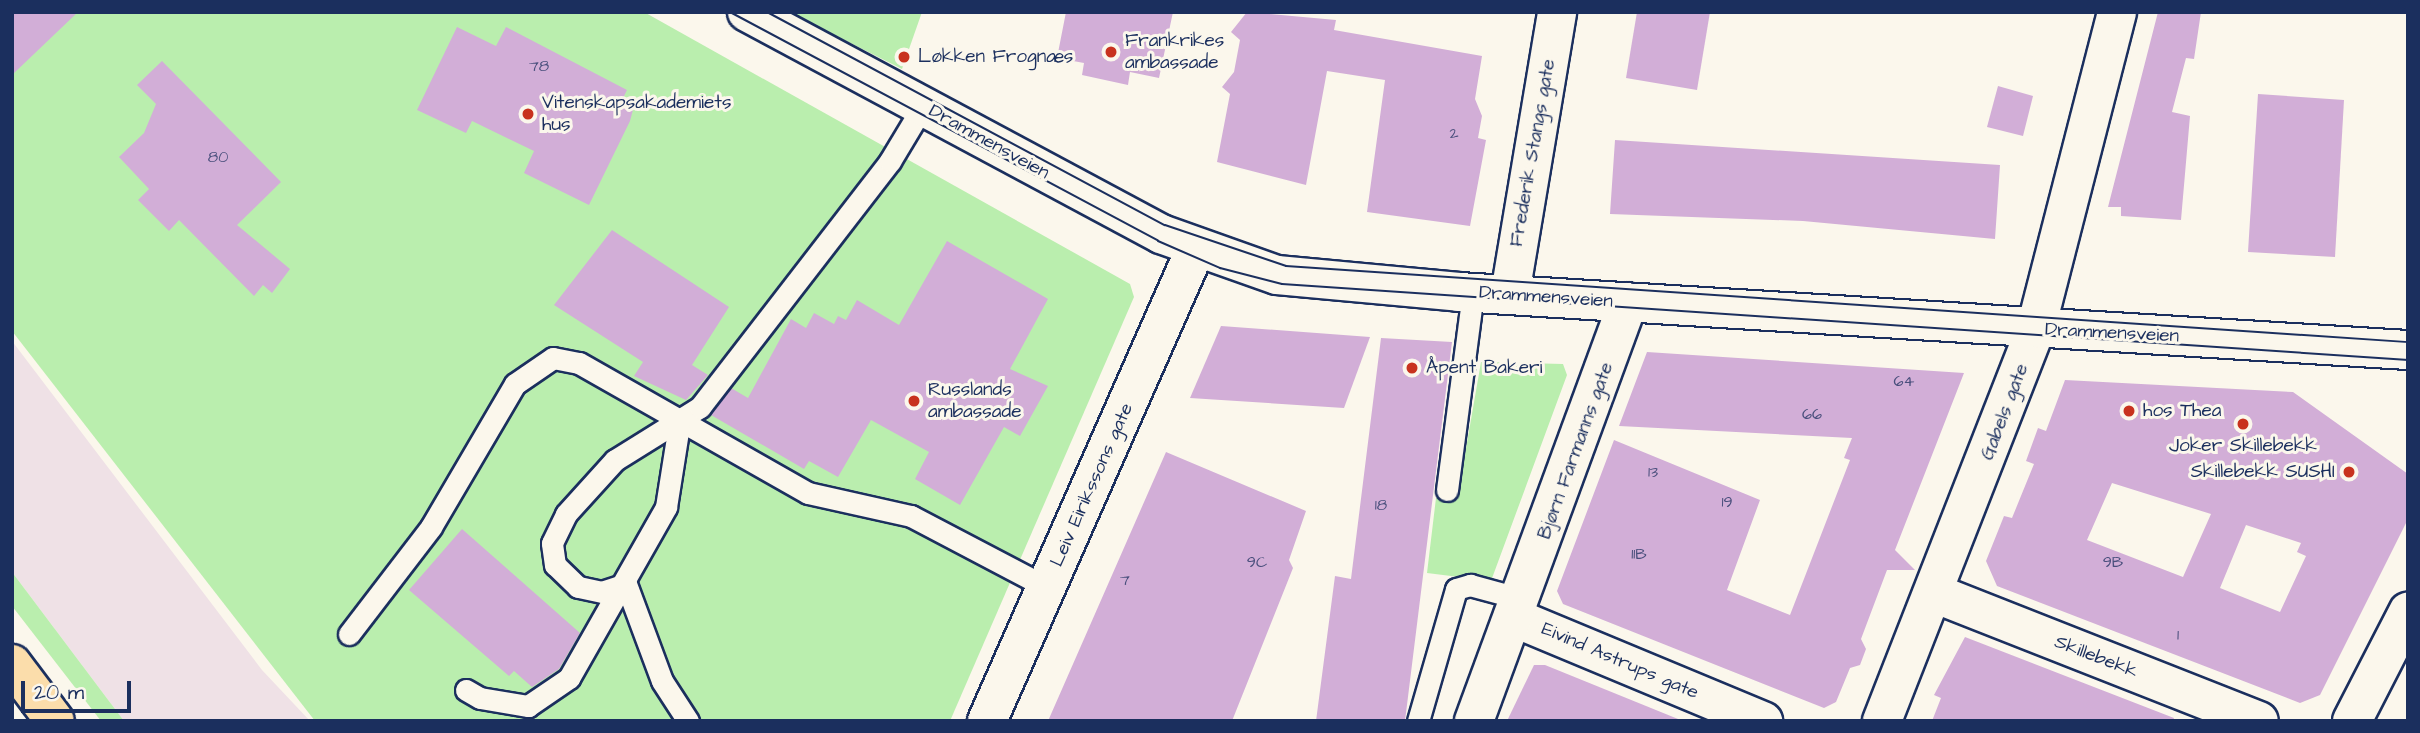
<!DOCTYPE html>
<html>
<head>
<meta charset="utf-8">
<style>
  body { margin:0 }
  #map { position:relative; width:2420px; height:733px; overflow:hidden; background:#fbf7ec; font-family:"Architects Daughter",sans-serif }
  div>[style] { position:absolute }
  [style*='--x'] { left:calc(var(--x)*1px); top:calc(var(--y)*1px); width:calc(var(--w)*1px); rotate:calc(var(--a)*1deg) }
  .built>* { inset:0; background:#efe1e6 }
  .green>* { inset:0; background:#baeeae }
  .building>* { inset:0; background:#d2aed7 }
  .roads { filter:drop-shadow(2px 0 #1b2f5e) drop-shadow(-2px 0 #1b2f5e) drop-shadow(0 2px #1b2f5e) drop-shadow(0 -2px #1b2f5e) }
  .service>* { height:21px; margin:-10.5px; padding:0 10.5px; transform-origin:10.5px; border-radius:10.5px; background:#fbf7ec }
  .minor>* { height:38px; margin:-19px; padding:0 19px; transform-origin:19px; border-radius:19px; background:#fbf7ec }
  .tertiary>* { height:38px; margin:-19px; padding:0 19px; transform-origin:19px; border-radius:19px; background:#fbf7ec }
  .trunk>* { height:38px; margin:-19px; padding:0 19px; transform-origin:19px; border-radius:19px; background:#fbddab }
  .tram>* { height:2px; margin:-1px; padding:0 1px; transform-origin:1px; border-radius:1px; background:#1b2f5e }
  .dots>* { width:19px; height:19px; translate:-50% -50%; box-sizing:border-box; border:4px solid #fbf7ec; border-radius:50% }
  span { translate:-50% -50%; white-space:nowrap; text-align:center; line-height:1.15; -webkit-text-stroke:6px #fbf7ec; paint-order:stroke }
  .number-label { font-size:16px; color:#494f7c }
  .number-label span { -webkit-text-stroke-width:0 }
  .poi-label { font-size:19px; color:#1b2f5e }
  .left { translate:0 -50%; text-align:left }
  .right { translate:-100% -50%; text-align:right }
  .street-label { font-size:19px; color:#1b2f5e }
  .frame { position:absolute; inset:0; border:14px solid #1b2f5e; pointer-events:none }
  .scale { position:absolute; left:21px; top:681px; width:110px; height:32px; box-sizing:border-box; border:4px solid #1b2f5e; border-top:0; padding-left:9px; font-size:21px; line-height:24px; white-space:nowrap; color:#1b2f5e; -webkit-text-stroke:5px #fbf7ec; paint-order:stroke }
</style>
</head>
<body>
<div id="map">
  <div class="built">
    <div style="clip-path:polygon(12px 341px,262px 670px,310px 721px,124px 721px,12px 572px)"></div>
  </div>
  <div class="green">
    <div style="clip-path:polygon(12px 12px,644px 12px,1130px 284px,1134px 297px,950px 721px,315px 721px,12px 331px)"></div>
    <div style="clip-path:polygon(789px 12px,922px 12px,902px 69px)"></div>
    <div style="clip-path:polygon(1481px 362px,1563px 364px,1567px 375px,1491px 581px,1427px 573px,1436px 498px,1457px 500px)"></div>
    <div style="clip-path:polygon(12px 572px,124px 721px,101px 721px,12px 606px)"></div>
  </div>
  <div class="building">
    <div style="clip-path:polygon(12px 12px,78px 12px,12px 75px)"></div>
    <div style="clip-path:polygon(1066px 12px,1173px 12px,1159px 78px,1130px 72px,1128px 85px,1082px 75px,1084px 63px,1057px 58px)"></div>
    <div style="clip-path:polygon(1247px 12px,1336px 20px,1334px 30px,1482px 56px,1475px 99px,1482px 116px,1478px 138px,1486px 140px,1470px 226px,1367px 212px,1385px 80px,1327px 71px,1306px 185px,1217px 162px,1230px 94px,1222px 87px,1234px 72px,1240px 40px,1231px 32px)"></div>
    <div style="clip-path:polygon(1637px 12px,1710px 12px,1697px 90px,1626px 78px)"></div>
    <div style="clip-path:polygon(2158px 12px,2201px 12px,2194px 59px,2186px 58px,2172px 112px,2190px 116px,2181px 220px,2121px 216px,2121px 207px,2108px 207px)"></div>
    <div style="clip-path:polygon(457px 27px,496px 46px,506px 27px,627px 90px,622px 100px,634px 106px,630px 121px,589px 205px,524px 173px,534px 151px,472px 121px,466px 133px,417px 110px)"></div>
    <div style="clip-path:polygon(162px 61px,281px 182px,237px 225px,290px 269px,272px 293px,263px 285px,254px 296px,179px 220px,169px 231px,138px 200px,149px 189px,119px 157px,144px 133px,156px 104px,137px 85px)"></div>
    <div style="clip-path:polygon(1998px 86px,2033px 96px,2023px 136px,1987px 127px)"></div>
    <div style="clip-path:polygon(2258px 94px,2344px 100px,2335px 257px,2248px 252px)"></div>
    <div style="clip-path:polygon(1615px 140px,2000px 165px,1995px 239px,1803px 221px,1610px 214px)"></div>
    <div style="clip-path:polygon(612px 230px,729px 307px,692px 365px,708px 375px,686px 400px,634px 376px,643px 362px,554px 305px)"></div>
    <div style="clip-path:polygon(947px 241px,1048px 299px,1010px 369px,1048px 386px,1020px 436px,1004px 427px,960px 505px,915px 479px,929px 452px,871px 420px,838px 477px,809px 461px,804px 469px,711px 415px,731px 388px,748px 398px,791px 319px,806px 328px,814px 313px,834px 324px,838px 316px,846px 320px,857px 300px,899px 325px)"></div>
    <div style="clip-path:polygon(1221px 326px,1370px 337px,1344px 408px,1190px 398px)"></div>
    <div style="clip-path:polygon(1381px 338px,1452px 342px,1405px 721px,1316px 721px,1335px 576px,1351px 579px)"></div>
    <div style="clip-path:polygon(1647px 352px,1964px 373px,1895px 550px,1915px 570px,1887px 570px,1861px 639px,1866px 649px,1860px 665px,1850px 668px,1836px 702px,1824px 708px,1563px 604px,1557px 591px,1614px 440px,1760px 500px,1727px 590px,1790px 615px,1850px 460px,1844px 458px,1852px 438px,1619px 426px)"></div>
    <div style="clip-path:polygon(evenodd,2065px 380px,2293px 392px,2408px 474px,2408px 519px,2320px 695px,2300px 703px,1997px 586px,1986px 561px,2004px 516px,2012px 518px,2034px 464px,2026px 461px,2038px 428px,2046px 431px,2065px 380px,2112px 483px,2211px 514px,2183px 577px,2087px 540px,2112px 483px,2065px 380px,2246px 525px,2301px 543px,2297px 552px,2306px 556px,2280px 612px,2220px 588px,2246px 525px)"></div>
    <div style="clip-path:polygon(1166px 452px,1306px 511px,1289px 560px,1293px 568px,1232px 721px,1048px 721px)"></div>
    <div style="clip-path:polygon(462px 529px,580px 633px,559px 669px,532px 687px,514px 671px,509px 676px,409px 590px)"></div>
    <div style="clip-path:polygon(1965px 637px,2174px 718px,2173px 721px,1932px 721px,1941px 698px,1934px 695px)"></div>
    <div style="clip-path:polygon(1534px 665px,1545px 665px,1683px 721px,1507px 721px)"></div>
  </div>
  <div class="roads">
    <div class="service">
      <div style="--x:1447;--y:490;--w:200;--a:-82.5"></div>
      <div style="--x:626;--y:584;--w:25;--a:162"></div>
      <div style="--x:602;--y:592;--w:25;--a:-168"></div>
      <div style="--x:578;--y:587;--w:32;--a:-136"></div>
      <div style="--x:555;--y:565;--w:22;--a:-98"></div>
      <div style="--x:552;--y:543;--w:32;--a:-64"></div>
      <div style="--x:566;--y:514;--w:73;--a:-47.8"></div>
      <div style="--x:615;--y:460;--w:100;--a:-31.9"></div>
      <div style="--x:700;--y:407;--w:311;--a:-52.3"></div>
      <div style="--x:890;--y:161;--w:64;--a:-59"></div>
      <div style="--x:626;--y:584;--w:103;--a:69.6"></div>
      <div style="--x:662;--y:681;--w:48;--a:57"></div>
      <div style="--x:349;--y:634;--w:135;--a:-52.5"></div>
      <div style="--x:431;--y:527;--w:166;--a:-59.6"></div>
      <div style="--x:515;--y:384;--w:46;--a:-34.4"></div>
      <div style="--x:553;--y:358;--w:26;--a:11"></div>
      <div style="--x:579;--y:363;--w:263;--a:29.6"></div>
      <div style="--x:808;--y:493;--w:106;--a:12.6"></div>
      <div style="--x:911;--y:516;--w:153;--a:27.7"></div>
      <div style="--x:466;--y:690;--w:16;--a:30"></div>
      <div style="--x:480;--y:698;--w:49;--a:9.5"></div>
      <div style="--x:528;--y:706;--w:50;--a:-34.3"></div>
      <div style="--x:569;--y:678;--w:197;--a:-60.4"></div>
      <div style="--x:666;--y:507;--w:83;--a:-81"></div>
      <div style="--x:1418;--y:721;--w:137;--a:-73.9"></div>
      <div style="--x:1456;--y:589;--w:15;--a:-16"></div>
      <div style="--x:1470;--y:585;--w:54;--a:15.1"></div>
    </div>
    <div class="minor">
      <div style="--x:1510;--y:294;--w:286;--a:-80.5"></div>
      <div style="--x:1934;--y:593;--w:349;--a:21.5"></div>
      <div style="--x:1515;--y:618;--w:269;--a:22.6"></div>
      <div style="--x:987;--y:721;--w:517;--a:-66.16"></div>
      <div style="--x:1474;--y:721;--w:446;--a:-69.8"></div>
      <div style="--x:1882;--y:721;--w:422;--a:-68.6"></div>
      <div style="--x:2036;--y:328;--w:326;--a:-75.6"></div>
      <div style="--x:2352;--y:721;--w:123;--a:-62.8"></div>
    </div>
    <div class="tertiary">
      <div style="--x:747;--y:12;--w:470;--a:28.2"></div>
      <div style="--x:1161;--y:234;--w:123;--a:19.5"></div>
      <div style="--x:1277;--y:275;--w:183;--a:5.3"></div>
      <div style="--x:1459;--y:292;--w:951;--a:3.5"></div>
    </div>
    <div class="trunk">
      <div style="--x:12;--y:664;--w:71;--a:53"></div>
    </div>
  </div>
  <div class="tram">
    <div style="--x:730;--y:12;--w:485;--a:28.1"></div>
    <div style="--x:1158;--y:241;--w:68;--a:23.5"></div>
    <div style="--x:1220;--y:268;--w:64;--a:14.5"></div>
    <div style="--x:1282;--y:284;--w:1129;--a:3.86"></div>
    <div style="--x:767;--y:12;--w:451;--a:28.2"></div>
    <div style="--x:1165;--y:225;--w:128;--a:18.7"></div>
    <div style="--x:1286;--y:266;--w:1125;--a:3.88"></div>
  </div>
  <div class="dots">
    <div style="left:1111px;top:52px;background:#c8321e"></div>
    <div style="left:904px;top:57px;background:#c8321e"></div>
    <div style="left:528px;top:114px;background:#c8321e"></div>
    <div style="left:1412px;top:368px;background:#c8321e"></div>
    <div style="left:914px;top:401px;background:#c8321e"></div>
    <div style="left:2129px;top:411px;background:#c8321e"></div>
    <div style="left:2243px;top:424px;background:#c8321e"></div>
    <div style="left:2349px;top:472px;background:#c8321e"></div>
  </div>
  <div class="number-label">
    <span style="left:539px;top:66px">78</span>
    <span style="left:1454px;top:133px">2</span>
    <span style="left:218px;top:157px">80</span>
    <span style="left:1904px;top:381px">64</span>
    <span style="left:1812px;top:414px">66</span>
    <span style="left:1653px;top:472px">13</span>
    <span style="left:1727px;top:502px">19</span>
    <span style="left:1381px;top:505px">18</span>
    <span style="left:1639px;top:554px">11B</span>
    <span style="left:1257px;top:562px">9C</span>
    <span style="left:2113px;top:562px">9B</span>
    <span style="left:1125px;top:580px">7</span>
    <span style="left:2178px;top:635px">1</span>
  </div>
  <div class="poi-label">
    <span class="left" style="left:1125px;top:52px">Frankrikes<br>ambassade</span>
    <span class="left" style="left:918px;top:57px">Løkken Frognæs</span>
    <span class="left" style="left:542px;top:114px">Vitenskapsakademiets<br>hus</span>
    <span class="left" style="left:1426px;top:368px">Åpent Bakeri</span>
    <span class="left" style="left:928px;top:401px">Russlands<br>ambassade</span>
    <span class="left" style="left:2143px;top:411px">hos Thea</span>
    <span style="left:2243px;top:446px">Joker Skillebekk</span>
    <span class="right" style="left:2335px;top:472px">Skillebekk SUSHI</span>
  </div>
  <div class="street-label">
    <span style="left:989px;top:142px;rotate:29deg">Drammensveien</span>
    <span style="left:1533px;top:153px;rotate:-80deg">Frederik Stangs gate</span>
    <span style="left:1546px;top:297px;rotate:4deg">Drammensveien</span>
    <span style="left:2112px;top:333px;rotate:3deg">Drammensveien</span>
    <span style="left:2005px;top:412px;rotate:-69deg">Gabels gate</span>
    <span style="left:1576px;top:451px;rotate:-70deg">Bjørn Farmanns gate</span>
    <span style="left:1092px;top:485px;rotate:-66deg">Leiv Eirikssons gate</span>
    <span style="left:2096px;top:657px;rotate:21deg">Skillebekk</span>
    <span style="left:1620px;top:661px;rotate:23deg">Eivind Astrups gate</span>
  </div>
  <div class="frame"></div>
  <div class="scale">20 m</div>
</div>
</body>
</html>
